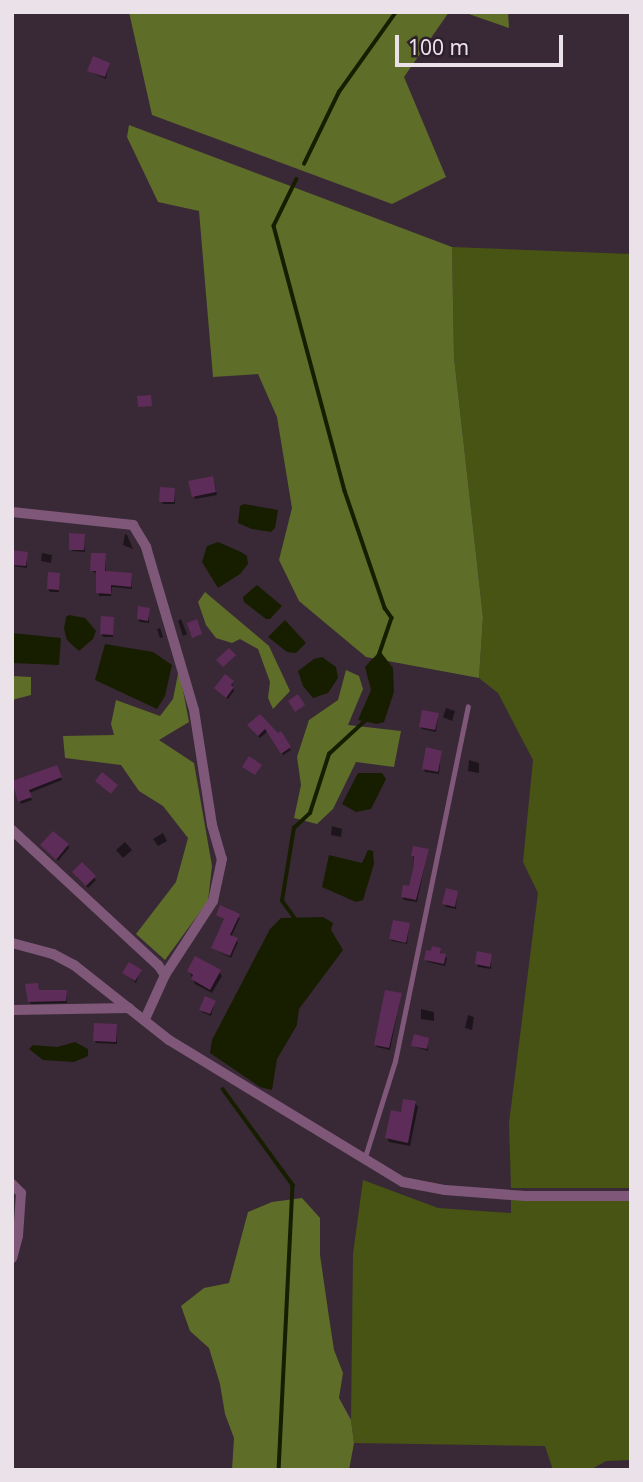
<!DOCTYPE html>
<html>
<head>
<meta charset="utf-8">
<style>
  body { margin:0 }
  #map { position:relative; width:643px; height:1482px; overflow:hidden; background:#392936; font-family:"Noto Sans",sans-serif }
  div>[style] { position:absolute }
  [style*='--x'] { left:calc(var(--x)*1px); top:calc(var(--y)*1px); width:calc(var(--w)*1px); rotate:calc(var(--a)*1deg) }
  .green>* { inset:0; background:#475413 }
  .forest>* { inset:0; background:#5e6d28 }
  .water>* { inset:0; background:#171e00 }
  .shadow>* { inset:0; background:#0007 }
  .stream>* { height:3.5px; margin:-1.75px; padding:0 1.75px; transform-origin:1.75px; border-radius:1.75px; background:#171e00 }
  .building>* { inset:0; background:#5e2c58 }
  .lane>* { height:5px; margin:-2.5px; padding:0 2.5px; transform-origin:2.5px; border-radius:2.5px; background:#7f5879 }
  .street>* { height:10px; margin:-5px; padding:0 5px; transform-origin:5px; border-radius:5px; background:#7f5879 }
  span { translate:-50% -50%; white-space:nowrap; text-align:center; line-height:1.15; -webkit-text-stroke:6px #2e1f2c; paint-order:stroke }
  .frame { position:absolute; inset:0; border:14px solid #ebe1e9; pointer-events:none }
  .scale { position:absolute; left:395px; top:35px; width:168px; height:32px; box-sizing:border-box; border:4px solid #ebe1e9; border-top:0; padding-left:9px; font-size:21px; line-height:24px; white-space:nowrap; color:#ebe1e9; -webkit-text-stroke:5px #2e1f2c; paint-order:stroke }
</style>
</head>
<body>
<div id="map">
  <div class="green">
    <div style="clip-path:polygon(452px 247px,631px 254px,631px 1188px,511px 1188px,509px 1123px,538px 893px,523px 862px,533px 760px,498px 693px,479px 678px,483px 617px,454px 357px)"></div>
    <div style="clip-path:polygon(363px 1180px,438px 1208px,511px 1213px,511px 1195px,631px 1198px,631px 1460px,606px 1461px,590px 1470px,553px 1470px,545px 1446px,354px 1443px,351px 1420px,353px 1254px)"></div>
  </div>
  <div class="forest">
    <div style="clip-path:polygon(129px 12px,449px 12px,404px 77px,446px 177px,392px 204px,152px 115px)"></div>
    <div style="clip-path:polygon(463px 12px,508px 12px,509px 28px)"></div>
    <div style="clip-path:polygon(129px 125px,452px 247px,454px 357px,483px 617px,479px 678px,366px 657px,299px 601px,279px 560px,292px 508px,277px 417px,258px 374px,213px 377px,199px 211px,158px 202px,127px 137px)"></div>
    <div style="clip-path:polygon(205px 592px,269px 646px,290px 691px,273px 709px,268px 698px,270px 682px,258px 649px,240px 639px,232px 643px,216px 638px,206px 625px,198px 602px)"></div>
    <div style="clip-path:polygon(179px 669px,189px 722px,159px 740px,194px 763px,212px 866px,208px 901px,165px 960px,136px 934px,176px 882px,188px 838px,163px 806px,139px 791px,121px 765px,65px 758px,63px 736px,114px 735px,111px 724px,116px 700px,160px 716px,173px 699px)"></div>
    <div style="clip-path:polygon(346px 670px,359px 676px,363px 689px,348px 725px,401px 731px,394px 767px,356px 762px,333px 809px,317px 824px,294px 818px,301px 785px,297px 757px,309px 720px,338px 700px)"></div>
    <div style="clip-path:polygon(12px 676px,31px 677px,31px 695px,12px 700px)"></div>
    <div style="clip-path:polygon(302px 1198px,320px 1218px,320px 1255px,329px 1317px,334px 1350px,343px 1373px,339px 1398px,351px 1420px,354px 1443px,349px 1470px,232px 1470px,234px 1438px,225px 1414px,220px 1384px,209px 1348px,190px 1331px,181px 1306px,204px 1288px,229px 1283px,248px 1212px,272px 1202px)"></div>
  </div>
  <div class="water">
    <div style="clip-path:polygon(244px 504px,278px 510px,275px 528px,271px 532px,252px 529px,238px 523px,240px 506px)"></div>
    <div style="clip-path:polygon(218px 542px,241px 552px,247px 556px,248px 564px,240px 574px,218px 588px,202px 562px,207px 546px)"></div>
    <div style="clip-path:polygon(257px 585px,282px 606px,270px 619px,266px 619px,244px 602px,243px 597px)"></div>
    <div style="clip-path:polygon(69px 615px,85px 618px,96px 631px,93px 639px,79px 651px,67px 640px,64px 629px,66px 617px)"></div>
    <div style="clip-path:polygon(285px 620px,306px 643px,296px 653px,287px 652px,268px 637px)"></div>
    <div style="clip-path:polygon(12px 633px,61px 638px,59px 665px,12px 663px)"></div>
    <div style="clip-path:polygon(105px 644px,153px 652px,172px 665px,165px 696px,157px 709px,95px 680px)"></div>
    <div style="clip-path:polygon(380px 651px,393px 668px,394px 692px,384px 722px,377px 724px,358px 720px,371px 690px,365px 667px)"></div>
    <div style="clip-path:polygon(322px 657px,336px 667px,338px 678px,328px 693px,313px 698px,303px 686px,298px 671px,314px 659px)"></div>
    <div style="clip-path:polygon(358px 773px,382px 773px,386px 779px,371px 809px,356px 812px,342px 804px)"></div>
    <div style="clip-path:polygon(368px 850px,373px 851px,374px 864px,363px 900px,356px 902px,322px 887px,329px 855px,362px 863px)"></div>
    <div style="clip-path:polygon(323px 917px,333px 923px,331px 930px,343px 950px,299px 1009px,297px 1025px,277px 1059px,272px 1090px,260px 1087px,210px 1053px,212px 1040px,270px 929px,281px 918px)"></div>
    <div style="clip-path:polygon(75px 1042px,88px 1049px,88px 1056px,74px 1062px,43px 1060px,29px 1049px,33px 1045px,57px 1047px)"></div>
  </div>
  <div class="shadow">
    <div style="clip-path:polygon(109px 64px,106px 79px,89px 71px)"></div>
    <div style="clip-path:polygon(214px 481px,217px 495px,195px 499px,191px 483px)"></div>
    <div style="clip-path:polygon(174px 490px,175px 504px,163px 504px,161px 501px)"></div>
    <div style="clip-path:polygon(125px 534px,127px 535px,133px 549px,123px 545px)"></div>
    <div style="clip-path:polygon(84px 536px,85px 552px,72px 551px,71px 549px)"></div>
    <div style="clip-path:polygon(42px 553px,52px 555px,51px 563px,41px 561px)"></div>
    <div style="clip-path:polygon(27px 554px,27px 568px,13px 566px,12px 565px)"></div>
    <div style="clip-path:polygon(105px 555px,106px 572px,131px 575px,132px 589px,112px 587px,111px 596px,99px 596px,98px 574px,92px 571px)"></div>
    <div style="clip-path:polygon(59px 575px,59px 592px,50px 592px,48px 589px)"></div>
    <div style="clip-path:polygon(149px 609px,149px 623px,140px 622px,138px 619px)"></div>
    <div style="clip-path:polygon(113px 619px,113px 637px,103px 637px,102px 634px)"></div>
    <div style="clip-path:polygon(181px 619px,187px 634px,183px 636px,178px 621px)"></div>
    <div style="clip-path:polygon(160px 628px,163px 637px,160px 638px,157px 629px)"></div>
    <div style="clip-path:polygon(232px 682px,234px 691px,228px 699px,218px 691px)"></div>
    <div style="clip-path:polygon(446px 708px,455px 711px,452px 721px,443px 717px)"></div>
    <div style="clip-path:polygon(438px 715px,436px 732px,422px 729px,421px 727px)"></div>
    <div style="clip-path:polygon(260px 716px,278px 735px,280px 733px,291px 750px,283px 755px,268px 731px,260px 738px,251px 728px)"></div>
    <div style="clip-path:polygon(441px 752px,439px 774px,425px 772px,424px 769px)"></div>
    <div style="clip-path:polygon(469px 760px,479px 763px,479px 773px,468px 771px)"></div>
    <div style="clip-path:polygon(56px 767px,62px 780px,29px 793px,32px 800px,21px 804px,13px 783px)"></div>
    <div style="clip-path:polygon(332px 826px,342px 829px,341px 837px,331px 835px)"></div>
    <div style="clip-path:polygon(163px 833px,167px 841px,158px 846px,153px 839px)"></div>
    <div style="clip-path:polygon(125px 842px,132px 850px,123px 858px,116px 850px)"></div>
    <div style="clip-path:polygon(68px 845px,69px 848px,58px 861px,44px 848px)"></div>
    <div style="clip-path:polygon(428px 850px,417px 902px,404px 900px,402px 897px,411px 888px,415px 866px,413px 855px)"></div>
    <div style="clip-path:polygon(82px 864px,96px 880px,88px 888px,76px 875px)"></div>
    <div style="clip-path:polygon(457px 892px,456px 909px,446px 907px,444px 904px)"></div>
    <div style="clip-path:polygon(218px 915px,240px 918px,231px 937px,238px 942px,231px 958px,213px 948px,226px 921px)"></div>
    <div style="clip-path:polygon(409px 925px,407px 944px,392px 941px,390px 939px)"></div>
    <div style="clip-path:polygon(440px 950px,441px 955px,447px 958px,445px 966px,428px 962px,426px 960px)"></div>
    <div style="clip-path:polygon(491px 956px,491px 969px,478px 967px,477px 964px)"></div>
    <div style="clip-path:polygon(140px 971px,136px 983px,124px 973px)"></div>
    <div style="clip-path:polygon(189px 971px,219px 972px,222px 976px,212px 993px,195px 984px)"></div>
    <div style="clip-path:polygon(39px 991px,66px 992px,67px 1003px,31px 1004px,29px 1001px)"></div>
    <div style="clip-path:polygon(401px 995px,390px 1050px,377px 1047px,376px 1045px)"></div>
    <div style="clip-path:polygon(215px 1002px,211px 1016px,202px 1012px,201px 1010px)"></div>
    <div style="clip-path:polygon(421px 1009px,434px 1012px,434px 1021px,421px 1019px)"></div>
    <div style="clip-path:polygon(468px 1015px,474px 1017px,472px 1030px,465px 1028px)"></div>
    <div style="clip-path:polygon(116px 1026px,117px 1044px,96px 1043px,95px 1041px)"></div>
    <div style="clip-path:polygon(428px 1039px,428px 1051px,413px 1046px)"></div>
    <div style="clip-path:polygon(415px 1103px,418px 1107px,410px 1146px,389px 1142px,387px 1138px,402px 1114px)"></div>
  </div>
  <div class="stream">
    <div style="--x:304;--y:164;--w:80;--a:-64.1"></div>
    <div style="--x:339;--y:92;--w:98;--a:-54.5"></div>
    <div style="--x:297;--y:179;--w:52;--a:116.1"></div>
    <div style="--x:274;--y:226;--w:274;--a:75"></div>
    <div style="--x:345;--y:491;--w:124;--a:71.1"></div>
    <div style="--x:385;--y:608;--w:12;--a:55"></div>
    <div style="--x:392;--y:618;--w:40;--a:108.9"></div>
    <div style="--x:295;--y:919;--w:22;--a:-126"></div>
    <div style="--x:282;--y:901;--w:74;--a:-80.7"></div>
    <div style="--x:294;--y:828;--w:22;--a:-43"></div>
    <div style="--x:310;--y:813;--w:62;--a:-72.1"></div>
    <div style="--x:329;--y:754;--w:52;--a:-42.6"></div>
    <div style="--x:223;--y:1089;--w:119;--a:53.9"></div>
    <div style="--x:293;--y:1185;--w:285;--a:92.8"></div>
  </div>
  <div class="building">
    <div style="clip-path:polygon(93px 56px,110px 63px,105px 77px,87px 71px)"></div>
    <div style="clip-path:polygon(151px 395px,152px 406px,138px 407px,137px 396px)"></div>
    <div style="clip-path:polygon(213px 476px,216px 492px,192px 497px,188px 481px)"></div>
    <div style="clip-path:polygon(160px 487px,175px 488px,174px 502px,159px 502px)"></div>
    <div style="clip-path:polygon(69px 533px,85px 534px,84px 550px,69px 550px)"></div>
    <div style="clip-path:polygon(12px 550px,28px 552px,26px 566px,12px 565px)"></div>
    <div style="clip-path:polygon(91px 553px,106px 553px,105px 571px,132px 573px,131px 587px,111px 585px,111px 594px,96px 593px,96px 571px,90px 571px)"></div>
    <div style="clip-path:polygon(48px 572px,60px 573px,59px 590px,47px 589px)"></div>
    <div style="clip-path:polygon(138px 606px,150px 608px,148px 621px,137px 619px)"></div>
    <div style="clip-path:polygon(101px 616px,114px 617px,113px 635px,100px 634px)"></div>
    <div style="clip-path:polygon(197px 619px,202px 634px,192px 638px,187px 623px)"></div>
    <div style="clip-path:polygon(229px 648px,236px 655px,223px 667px,216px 660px)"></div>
    <div style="clip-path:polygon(225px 674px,234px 681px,231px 685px,234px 687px,226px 698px,214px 688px)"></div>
    <div style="clip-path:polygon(298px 694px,305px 705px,295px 712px,288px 701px)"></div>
    <div style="clip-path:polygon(422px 710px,439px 713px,435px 730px,419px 727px)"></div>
    <div style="clip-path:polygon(260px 714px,278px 733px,281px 731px,291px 747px,281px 754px,265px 729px,258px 736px,247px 725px)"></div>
    <div style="clip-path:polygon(426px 747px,442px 751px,438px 772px,422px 769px)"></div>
    <div style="clip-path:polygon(249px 756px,262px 765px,255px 775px,242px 767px)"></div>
    <div style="clip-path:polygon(57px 765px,62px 777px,29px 790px,32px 797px,18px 802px,12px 781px)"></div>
    <div style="clip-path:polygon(102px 772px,118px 785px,111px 794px,95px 781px)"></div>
    <div style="clip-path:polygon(53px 831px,69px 844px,56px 860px,40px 845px)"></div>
    <div style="clip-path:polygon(413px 846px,429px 849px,416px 900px,401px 897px,403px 885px,409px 886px,414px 865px,414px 856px,411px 856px)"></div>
    <div style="clip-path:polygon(82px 862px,96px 876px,86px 886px,72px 872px)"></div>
    <div style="clip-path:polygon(446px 888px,458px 891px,455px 907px,442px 904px)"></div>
    <div style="clip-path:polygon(220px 905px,240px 914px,230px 935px,238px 938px,230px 956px,211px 948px,224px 919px,216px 915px)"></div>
    <div style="clip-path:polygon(393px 920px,410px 923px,406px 943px,389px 939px)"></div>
    <div style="clip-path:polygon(432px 946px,441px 948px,440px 953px,446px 954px,444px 964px,424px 960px,426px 950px,431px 951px)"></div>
    <div style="clip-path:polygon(477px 951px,492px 954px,490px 967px,475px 964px)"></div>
    <div style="clip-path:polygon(195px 956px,221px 970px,210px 990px,191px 979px,193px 975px,187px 971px)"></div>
    <div style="clip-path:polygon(129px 962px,142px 970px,135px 981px,122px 973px)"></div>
    <div style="clip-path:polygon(38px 983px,39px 990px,67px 990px,66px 1001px,28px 1002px,25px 984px)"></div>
    <div style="clip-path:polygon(385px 990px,402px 993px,389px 1048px,374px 1045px)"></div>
    <div style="clip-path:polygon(205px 996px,216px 1001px,210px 1014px,199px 1010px)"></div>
    <div style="clip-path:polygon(94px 1023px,117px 1024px,116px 1042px,93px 1041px)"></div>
    <div style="clip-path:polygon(414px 1034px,429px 1038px,427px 1049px,411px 1046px)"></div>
    <div style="clip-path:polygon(403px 1099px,416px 1101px,408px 1143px,385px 1138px,391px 1110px,401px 1112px)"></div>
  </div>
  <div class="lane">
    <div style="--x:364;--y:1160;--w:104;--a:-72.6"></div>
    <div style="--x:395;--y:1061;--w:362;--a:-78.4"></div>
  </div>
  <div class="street">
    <div style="--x:12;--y:512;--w:122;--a:6.1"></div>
    <div style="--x:133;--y:525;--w:26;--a:59"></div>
    <div style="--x:146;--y:547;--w:170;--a:73.6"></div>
    <div style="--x:194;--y:710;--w:116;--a:81.1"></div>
    <div style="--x:212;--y:825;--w:35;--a:74"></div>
    <div style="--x:222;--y:859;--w:43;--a:102.1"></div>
    <div style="--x:213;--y:901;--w:88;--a:123"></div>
    <div style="--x:165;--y:975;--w:48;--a:114.4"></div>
    <div style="--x:12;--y:830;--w:199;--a:42.8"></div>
    <div style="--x:158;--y:965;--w:12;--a:55"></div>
    <div style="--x:12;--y:943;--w:42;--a:15"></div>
    <div style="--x:53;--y:954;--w:24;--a:28"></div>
    <div style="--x:74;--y:965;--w:121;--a:38.3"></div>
    <div style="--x:169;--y:1040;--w:274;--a:31.3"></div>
    <div style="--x:403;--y:1182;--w:43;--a:10.8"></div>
    <div style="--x:445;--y:1190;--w:80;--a:4.3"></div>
    <div style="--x:525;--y:1196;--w:106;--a:0"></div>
    <div style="--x:12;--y:1010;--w:117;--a:-1"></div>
    <div style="--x:12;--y:1184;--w:13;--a:45"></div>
    <div style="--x:21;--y:1193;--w:43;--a:94"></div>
    <div style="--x:18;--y:1236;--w:23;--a:105"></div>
  </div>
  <div class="frame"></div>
  <div class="scale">100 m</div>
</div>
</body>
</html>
